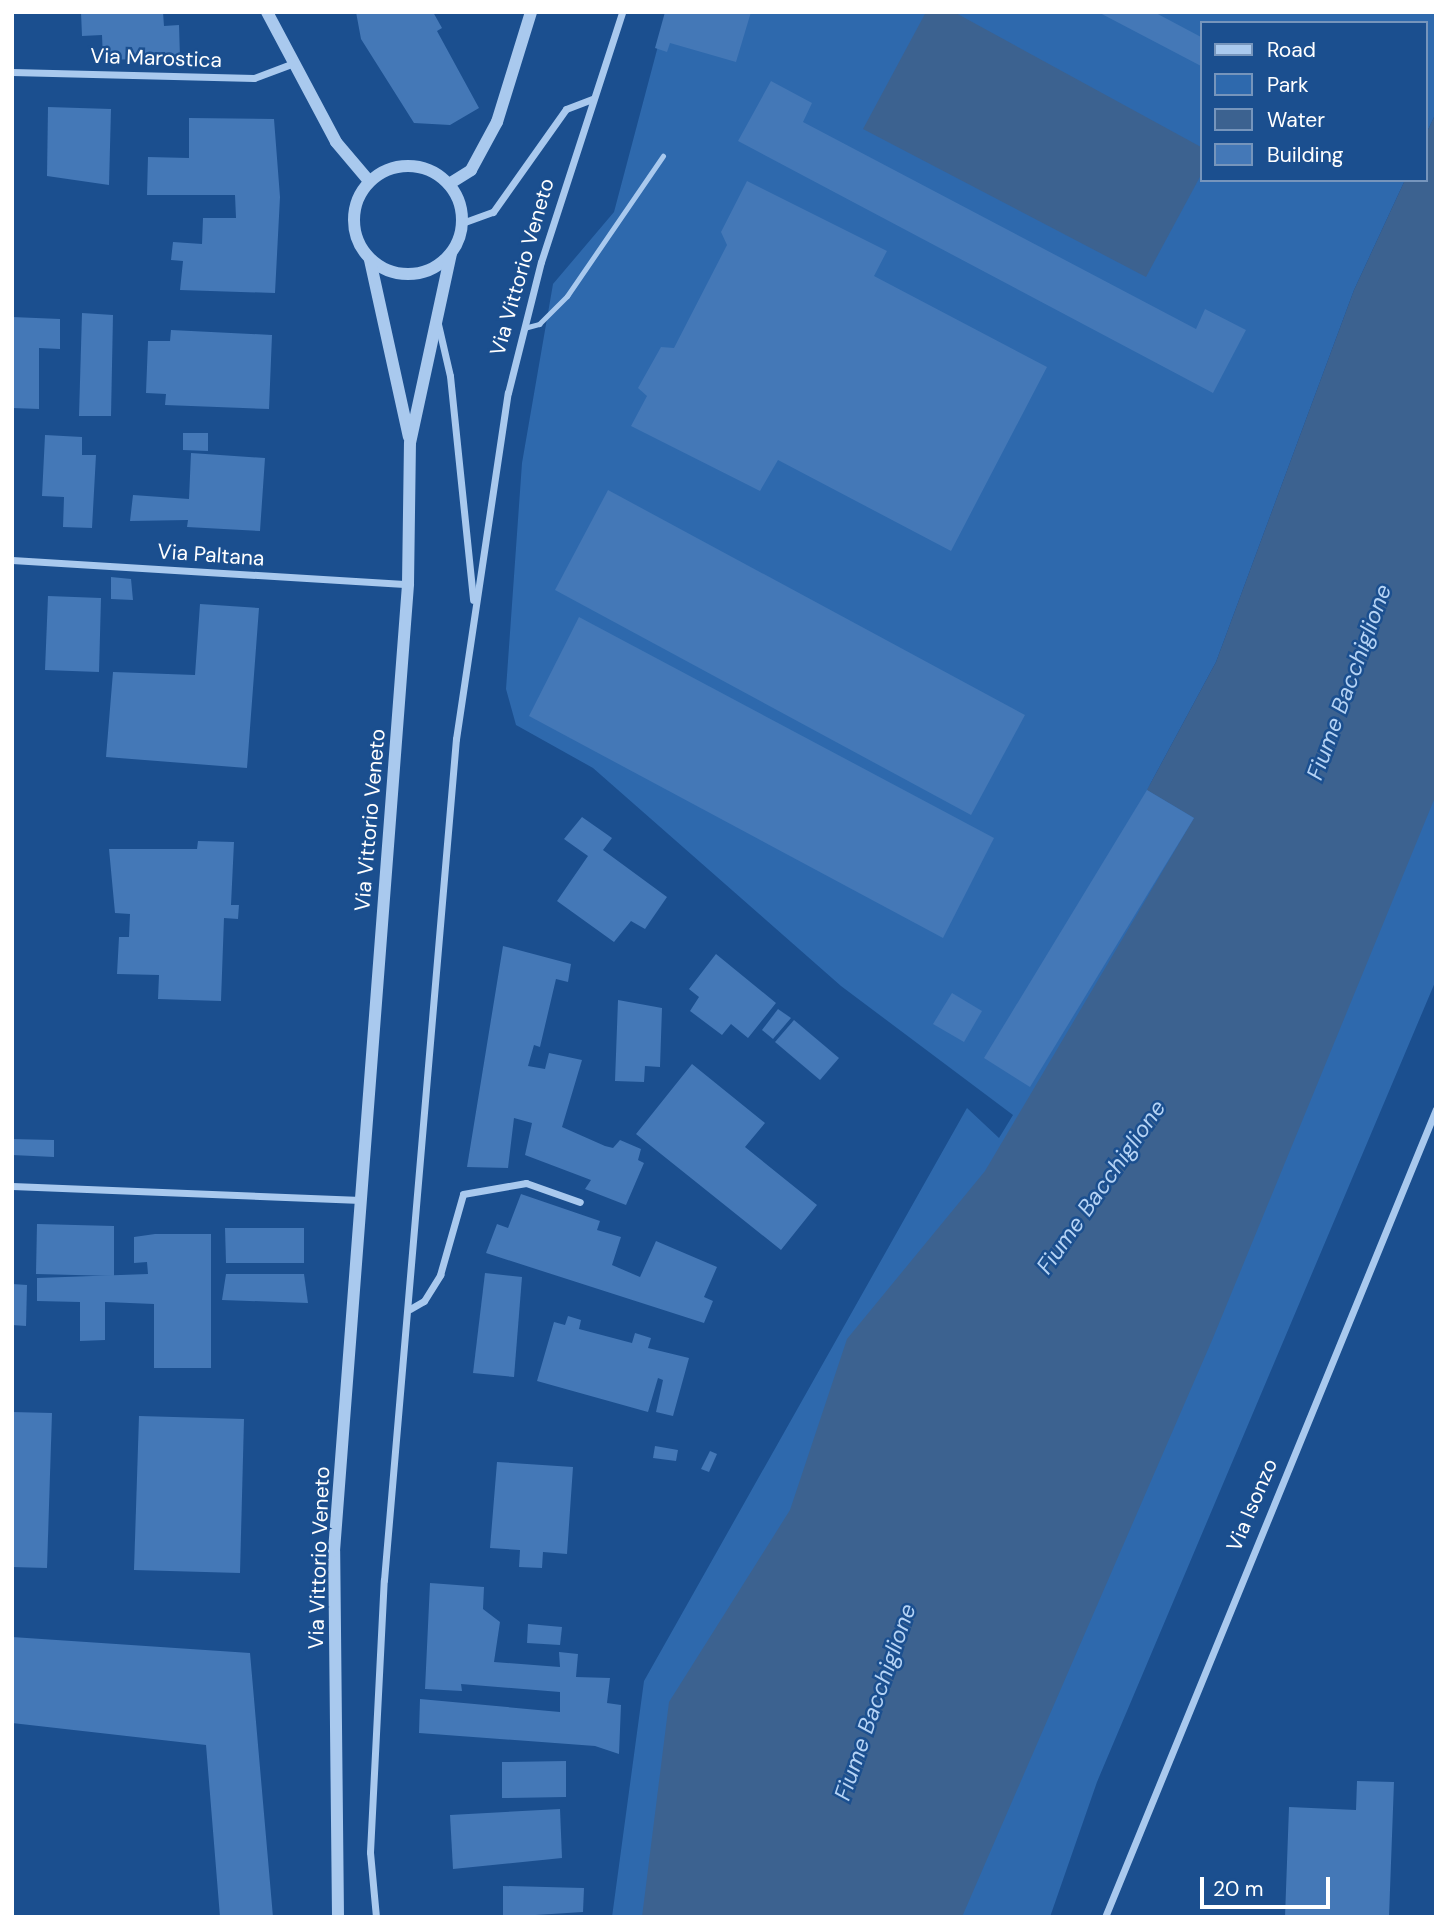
<!DOCTYPE html>
<html>
<head>
<meta charset="utf-8">
<style>
  body { margin:0 }
  #map { position:relative; width:1448px; height:1929px; overflow:hidden; background:#1b4f8f; font-family:"DM Sans",sans-serif }
  div>[style] { position:absolute }
  [style*='--x'] { left:calc(var(--x)*1px); top:calc(var(--y)*1px); width:calc(var(--w)*1px); rotate:calc(var(--a)*1deg) }
  .green>* { inset:0; background:#2e69ad }
  .water>* { inset:0; background:#3c6290 }
  .building>* { inset:0; background:#4478b7 }
  .service>* { height:5px; margin:-2.5px; padding:0 2.5px; transform-origin:2.5px; border-radius:2.5px; background:#a9c9ee }
  .minor>* { height:7px; margin:-3.5px; padding:0 3.5px; transform-origin:3.5px; border-radius:3.5px; background:#a9c9ee }
  .tertiary>* { height:12px; margin:-6px; padding:0 6px; transform-origin:6px; border-radius:6px; background:#a9c9ee }
  .tertiary>.ring { margin:-6px; padding:0; box-sizing:content-box; background:none; border:12px solid #a9c9ee; border-radius:50% }
  span { translate:-50% -50%; white-space:nowrap; text-align:center; line-height:1.15; -webkit-text-stroke:5px #1b4f8f; paint-order:stroke }
  .street-label { font-size:21px; color:#fff }
  .water-label { font-size:23px; color:#b5d3f5; font-style:italic }
  .frame { position:absolute; inset:0; border:14px solid #fff; pointer-events:none }
  .legend { position:absolute; left:1200px; top:21px; width:228px; height:161px; box-sizing:border-box; background:#1b4f8f; border:2px solid #7695bc; margin:0; padding:9px 12px; list-style:none; font-size:21px; color:#fff }
  .legend li { display:flex; align-items:center; gap:14px; height:35px }
  .legend b { width:35px; border:2px solid #7695bc }
  .scale { position:absolute; left:1200px; top:1877px; width:130px; height:32px; box-sizing:border-box; border:4px solid #fff; border-top:0; padding-left:9px; font-size:21px; line-height:24px; white-space:nowrap; color:#fff; -webkit-text-stroke:5px #1b4f8f; paint-order:stroke }
</style>
</head>
<body>
<div id="map">
  <div class="green">
    <div style="clip-path:polygon(667px 12px,1436px 12px,1436px 113px,1425px 136px,1425px 23px,1201px 23px,1201px 180px,1405px 180px,1354px 290px,1216px 662px,1147px 790px,1221px 663px,1436px 145px,1436px 980px,1097px 1782px,1050px 1917px,612px 1917px,644px 1681px,967px 1108px,999px 1138px,1013px 1115px,841px 986px,593px 768px,516px 725px,506px 689px,522px 463px,553px 284px,614px 212px)"></div>
  </div>
  <div class="water">
    <div style="clip-path:polygon(926px 12px,954px 12px,1201px 147px,1201px 175px,1146px 277px,863px 129px)"></div>
    <div style="clip-path:polygon(1436px 113px,1436px 795px,1213px 1338px,962px 1917px,642px 1917px,669px 1702px,790px 1510px,847px 1339px,985px 1171px,1194px 818px,1147px 790px,1216px 662px,1354px 290px,1405px 180px,1425px 180px,1425px 136px)"></div>
  </div>
  <div class="building">
    <div style="clip-path:polygon(81px 12px,163px 12px,164px 26px,179px 25px,180px 58px,103px 60px,102px 35px,82px 36px)"></div>
    <div style="clip-path:polygon(356px 12px,433px 12px,442px 28px,437px 31px,479px 108px,450px 125px,414px 123px,361px 39px)"></div>
    <div style="clip-path:polygon(665px 12px,751px 12px,736px 62px,670px 43px,667px 52px,655px 48px)"></div>
    <div style="clip-path:polygon(1098px 12px,1154px 12px,1201px 37px,1201px 66px)"></div>
    <div style="clip-path:polygon(771px 81px,812px 103px,803px 122px,1196px 329px,1205px 309px,1246px 330px,1213px 393px,738px 141px)"></div>
    <div style="clip-path:polygon(48px 107px,111px 109px,109px 185px,47px 176px)"></div>
    <div style="clip-path:polygon(189px 118px,274px 119px,280px 197px,275px 293px,180px 290px,183px 261px,171px 260px,173px 242px,202px 244px,203px 218px,236px 218px,235px 195px,147px 195px,148px 157px,189px 158px)"></div>
    <div style="clip-path:polygon(747px 181px,887px 251px,874px 276px,1047px 367px,951px 551px,778px 460px,760px 491px,631px 426px,647px 396px,638px 388px,661px 347px,674px 348px,727px 245px,721px 232px)"></div>
    <div style="clip-path:polygon(82px 313px,113px 315px,111px 416px,79px 416px)"></div>
    <div style="clip-path:polygon(12px 317px,60px 319px,60px 349px,39px 348px,39px 409px,12px 408px)"></div>
    <div style="clip-path:polygon(171px 330px,272px 335px,269px 409px,165px 405px,166px 394px,146px 393px,148px 341px,170px 341px)"></div>
    <div style="clip-path:polygon(183px 433px,208px 433px,208px 451px,183px 450px)"></div>
    <div style="clip-path:polygon(45px 435px,82px 437px,82px 455px,96px 455px,92px 528px,63px 527px,64px 497px,42px 496px)"></div>
    <div style="clip-path:polygon(191px 453px,265px 458px,260px 531px,187px 527px,188px 520px,130px 521px,133px 495px,189px 499px)"></div>
    <div style="clip-path:polygon(608px 490px,1025px 715px,971px 815px,555px 590px)"></div>
    <div style="clip-path:polygon(111px 577px,131px 579px,133px 600px,111px 599px)"></div>
    <div style="clip-path:polygon(48px 596px,101px 598px,99px 672px,45px 670px)"></div>
    <div style="clip-path:polygon(200px 604px,259px 608px,247px 768px,106px 757px,113px 672px,195px 675px)"></div>
    <div style="clip-path:polygon(579px 617px,994px 838px,943px 938px,529px 716px)"></div>
    <div style="clip-path:polygon(1147px 790px,1194px 818px,1030px 1087px,984px 1058px)"></div>
    <div style="clip-path:polygon(582px 817px,612px 838px,603px 850px,667px 897px,645px 929px,631px 921px,614px 942px,557px 901px,588px 856px,564px 839px)"></div>
    <div style="clip-path:polygon(198px 841px,234px 842px,231px 905px,239px 905px,238px 919px,224px 918px,221px 1001px,158px 999px,159px 975px,117px 974px,119px 937px,129px 937px,130px 914px,115px 913px,109px 849px,197px 849px)"></div>
    <div style="clip-path:polygon(503px 946px,571px 964px,568px 982px,556px 979px,540px 1047px,534px 1045px,528px 1066px,545px 1069px,549px 1053px,582px 1060px,562px 1127px,605px 1146px,613px 1148px,620px 1140px,641px 1149px,638px 1160px,644px 1163px,626px 1205px,585px 1189px,591px 1180px,525px 1155px,532px 1123px,514px 1118px,508px 1168px,467px 1167px)"></div>
    <div style="clip-path:polygon(716px 954px,776px 1003px,748px 1038px,731px 1024px,722px 1035px,690px 1011px,699px 997px,689px 989px)"></div>
    <div style="clip-path:polygon(952px 993px,982px 1011px,964px 1042px,933px 1024px)"></div>
    <div style="clip-path:polygon(618px 1000px,662px 1008px,660px 1067px,645px 1066px,644px 1082px,615px 1081px)"></div>
    <div style="clip-path:polygon(778px 1009px,791px 1018px,773px 1039px,762px 1030px)"></div>
    <div style="clip-path:polygon(794px 1020px,839px 1058px,820px 1080px,775px 1042px)"></div>
    <div style="clip-path:polygon(692px 1064px,765px 1123px,745px 1147px,817px 1205px,781px 1250px,636px 1134px)"></div>
    <div style="clip-path:polygon(12px 1139px,54px 1140px,54px 1157px,12px 1155px)"></div>
    <div style="clip-path:polygon(521px 1194px,600px 1221px,597px 1230px,621px 1237px,612px 1265px,640px 1277px,656px 1241px,717px 1267px,704px 1297px,713px 1301px,704px 1323px,486px 1253px,497px 1224px,508px 1228px)"></div>
    <div style="clip-path:polygon(37px 1224px,114px 1226px,114px 1276px,36px 1274px)"></div>
    <div style="clip-path:polygon(225px 1228px,304px 1228px,304px 1263px,226px 1263px)"></div>
    <div style="clip-path:polygon(155px 1234px,211px 1234px,211px 1368px,154px 1368px,154px 1304px,105px 1302px,105px 1340px,80px 1341px,80px 1302px,37px 1301px,37px 1278px,148px 1274px,147px 1262px,134px 1263px,134px 1237px)"></div>
    <div style="clip-path:polygon(485px 1273px,522px 1277px,514px 1377px,473px 1373px)"></div>
    <div style="clip-path:polygon(226px 1274px,304px 1274px,308px 1303px,222px 1300px)"></div>
    <div style="clip-path:polygon(12px 1284px,27px 1285px,26px 1326px,12px 1325px)"></div>
    <div style="clip-path:polygon(568px 1316px,581px 1320px,579px 1329px,632px 1343px,635px 1333px,651px 1338px,648px 1348px,689px 1358px,673px 1416px,656px 1412px,663px 1380px,658px 1378px,648px 1412px,537px 1381px,554px 1322px,565px 1325px)"></div>
    <div style="clip-path:polygon(12px 1412px,52px 1413px,47px 1568px,12px 1567px)"></div>
    <div style="clip-path:polygon(139px 1416px,244px 1419px,240px 1573px,134px 1570px)"></div>
    <div style="clip-path:polygon(655px 1446px,678px 1450px,676px 1461px,653px 1458px)"></div>
    <div style="clip-path:polygon(710px 1451px,717px 1454px,709px 1472px,701px 1469px)"></div>
    <div style="clip-path:polygon(497px 1462px,573px 1467px,567px 1554px,543px 1552px,542px 1568px,519px 1567px,520px 1550px,490px 1548px)"></div>
    <div style="clip-path:polygon(430px 1583px,484px 1587px,483px 1609px,500px 1622px,494px 1662px,560px 1667px,559px 1652px,578px 1654px,576px 1677px,610px 1678px,607px 1703px,621px 1705px,619px 1754px,595px 1746px,419px 1733px,420px 1699px,560px 1712px,560px 1692px,461px 1684px,462px 1691px,425px 1689px)"></div>
    <div style="clip-path:polygon(528px 1624px,562px 1627px,560px 1645px,527px 1643px)"></div>
    <div style="clip-path:polygon(12px 1637px,250px 1653px,273px 1917px,220px 1917px,206px 1745px,12px 1723px)"></div>
    <div style="clip-path:polygon(566px 1761px,566px 1797px,502px 1798px,502px 1762px)"></div>
    <div style="clip-path:polygon(1357px 1781px,1394px 1782px,1389px 1917px,1285px 1917px,1289px 1807px,1356px 1810px)"></div>
    <div style="clip-path:polygon(560px 1809px,562px 1858px,453px 1869px,450px 1815px)"></div>
    <div style="clip-path:polygon(503px 1886px,584px 1888px,583px 1912px,503px 1917px)"></div>
  </div>
  <div class="service">
    <div style="--x:524;--y:328;--w:16;--a:-15"></div>
    <div style="--x:539;--y:324;--w:40;--a:-45"></div>
    <div style="--x:567;--y:296;--w:170;--a:-55.6"></div>
  </div>
  <div class="minor">
    <div style="--x:12;--y:72;--w:242;--a:1.4"></div>
    <div style="--x:254;--y:78;--w:43;--a:-20.6"></div>
    <div style="--x:462;--y:223;--w:33;--a:-20"></div>
    <div style="--x:493;--y:212;--w:126;--a:-54.7"></div>
    <div style="--x:566;--y:109;--w:28;--a:-21"></div>
    <div style="--x:438;--y:324;--w:53;--a:77"></div>
    <div style="--x:450;--y:376;--w:225;--a:84.1"></div>
    <div style="--x:12;--y:560;--w:397;--a:3.5"></div>
    <div style="--x:12;--y:1186;--w:349;--a:2.3"></div>
    <div style="--x:410;--y:1309;--w:16;--a:-30"></div>
    <div style="--x:424;--y:1301;--w:31;--a:-58"></div>
    <div style="--x:440;--y:1275;--w:84;--a:-74.1"></div>
    <div style="--x:463;--y:1194;--w:64;--a:-9.9"></div>
    <div style="--x:526;--y:1183;--w:57;--a:19.4"></div>
    <div style="--x:376;--y:1917;--w:65;--a:-95.3"></div>
    <div style="--x:370;--y:1852;--w:272;--a:-87.1"></div>
    <div style="--x:384;--y:1580;--w:844;--a:-85.11"></div>
    <div style="--x:456;--y:739;--w:350;--a:-81.5"></div>
    <div style="--x:508;--y:393;--w:135;--a:-75.9"></div>
    <div style="--x:541;--y:262;--w:263;--a:-72"></div>
    <div style="--x:1105;--y:1917;--w:873;--a:-67.72"></div>
  </div>
  <div class="tertiary">
    <div style="--x:267;--y:12;--w:147;--a:62"></div>
    <div style="--x:336;--y:142;--w:51;--a:49.8"></div>
    <div class="ring" style="left:354px;top:166px;width:96px;height:96px"></div>
    <div style="--x:449;--y:184;--w:26;--a:-32"></div>
    <div style="--x:471;--y:170;--w:55;--a:-61.6"></div>
    <div style="--x:497;--y:122;--w:115;--a:-72.8"></div>
    <div style="--x:370;--y:260;--w:181;--a:77.6"></div>
    <div style="--x:338;--y:1917;--w:366;--a:-90.6"></div>
    <div style="--x:334;--y:1551;--w:970;--a:-85.62"></div>
    <div style="--x:408;--y:584;--w:141;--a:-89.2"></div>
    <div style="--x:410;--y:443;--w:193;--a:-77.8"></div>
  </div>
  <div class="street-label">
    <span style="left:156px;top:58px;rotate:2deg">Via Marostica</span>
    <span style="left:522px;top:267px;rotate:-74deg">Via Vittorio Veneto</span>
    <span style="left:211px;top:555px;rotate:4deg">Via Paltana</span>
    <span style="left:370px;top:820px;rotate:-85deg">Via Vittorio Veneto</span>
    <span style="left:1252px;top:1505px;rotate:-67deg">Via Isonzo</span>
    <span style="left:319px;top:1558px;rotate:-88deg">Via Vittorio Veneto</span>
  </div>
  <div class="water-label">
    <span style="left:1349px;top:682px;rotate:-70deg">Fiume Bacchiglione</span>
    <span style="left:1101px;top:1187px;rotate:-55deg">Fiume Bacchiglione</span>
    <span style="left:875px;top:1702px;rotate:-71deg">Fiume Bacchiglione</span>
  </div>
  <div class="frame"></div>
  <ul class="legend">
  <li><b style="height:9px;background:#a9c9ee"></b>Road</li>
  <li><b style="height:19px;background:#2e69ad"></b>Park</li>
  <li><b style="height:19px;background:#3c6290"></b>Water</li>
  <li><b style="height:19px;background:#4478b7"></b>Building</li>
  </ul>
  <div class="scale">20 m</div>
</div>
</body>
</html>
